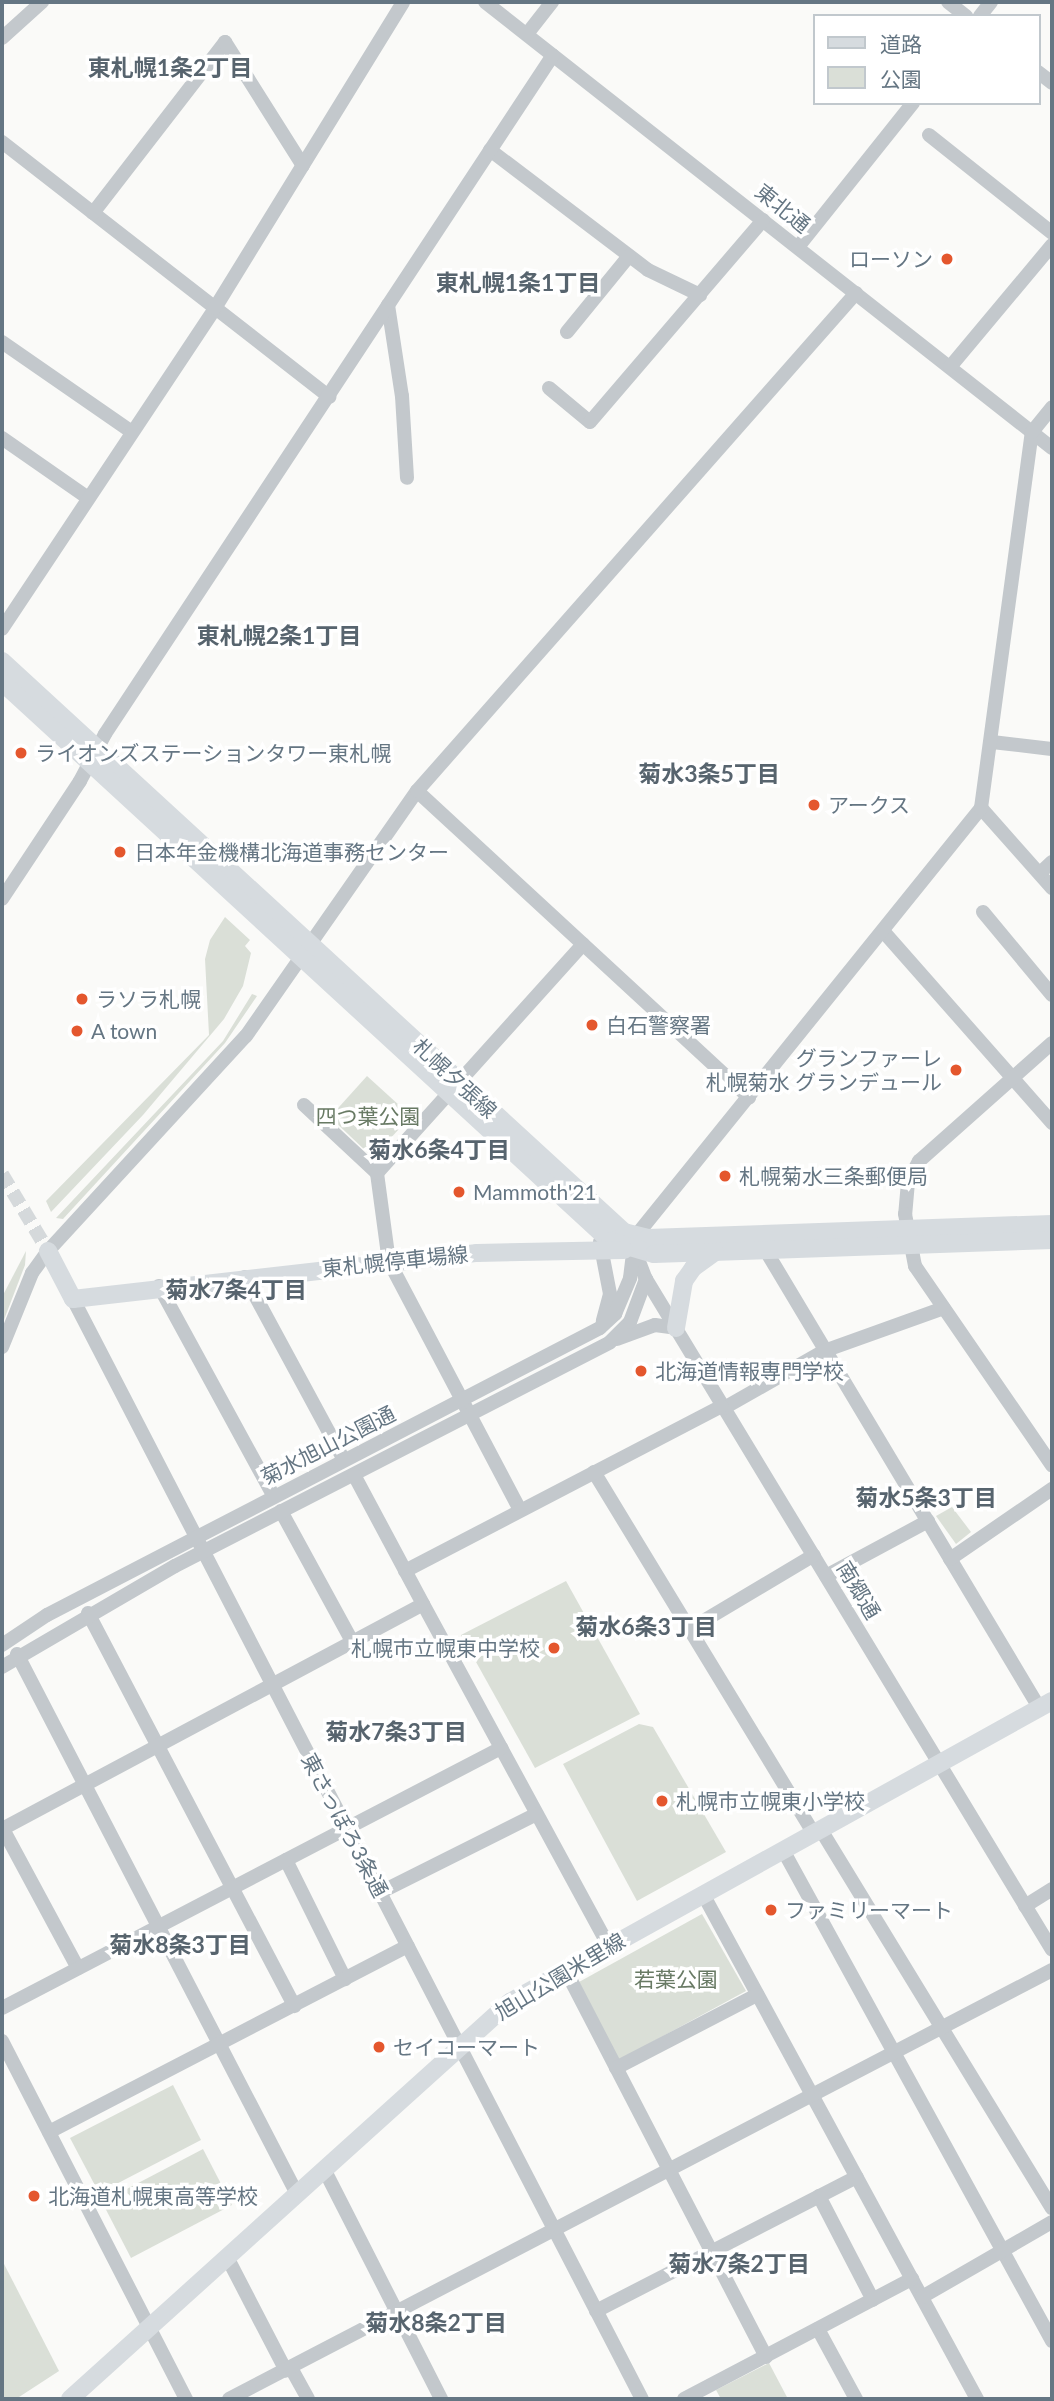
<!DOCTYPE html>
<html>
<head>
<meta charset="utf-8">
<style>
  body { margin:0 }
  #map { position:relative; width:1054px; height:2401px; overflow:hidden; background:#fafaf8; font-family:Lato,"Noto Sans JP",sans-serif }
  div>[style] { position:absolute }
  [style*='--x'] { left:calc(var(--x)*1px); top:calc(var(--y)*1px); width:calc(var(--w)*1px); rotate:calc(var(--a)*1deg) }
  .green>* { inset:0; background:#dadfd7 }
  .minor-tunnel>* { height:14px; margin-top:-7px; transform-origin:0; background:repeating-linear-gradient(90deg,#d5d9db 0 14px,transparent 0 21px) }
  .minor>* { height:14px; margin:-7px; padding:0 7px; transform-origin:7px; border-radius:7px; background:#c3c8cc }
  .major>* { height:18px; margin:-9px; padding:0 9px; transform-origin:9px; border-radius:9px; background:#d6dbdf }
  .dots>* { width:19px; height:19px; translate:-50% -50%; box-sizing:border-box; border:4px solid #fff; border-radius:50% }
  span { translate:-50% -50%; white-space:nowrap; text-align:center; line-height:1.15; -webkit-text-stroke:7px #fff; paint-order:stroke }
  .street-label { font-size:21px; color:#657683 }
  .poi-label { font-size:21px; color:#657683 }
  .right { translate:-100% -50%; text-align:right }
  .left { translate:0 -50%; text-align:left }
  .park-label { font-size:21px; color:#687a64 }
  .neighbourhood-label { font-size:23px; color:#57646e; font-weight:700 }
  .frame { position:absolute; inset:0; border:4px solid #657683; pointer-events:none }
  .legend { position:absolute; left:813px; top:14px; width:228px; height:91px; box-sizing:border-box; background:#fff; border:2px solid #c1c8cd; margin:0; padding:9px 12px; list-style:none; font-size:21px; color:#657683 }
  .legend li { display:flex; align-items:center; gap:14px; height:35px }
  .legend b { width:35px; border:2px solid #c1c8cd }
</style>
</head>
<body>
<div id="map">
  <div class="green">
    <div style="clip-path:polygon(225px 917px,250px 940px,245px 946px,251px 953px,243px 986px,224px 1019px,143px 1115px,51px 1212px,46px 1201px,209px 1035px,205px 959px,210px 940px)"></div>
    <div style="clip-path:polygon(252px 994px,257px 996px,225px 1043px,63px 1219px,56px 1218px,223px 1041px)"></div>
    <div style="clip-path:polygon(367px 1076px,411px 1116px,376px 1154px,369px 1154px,330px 1117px)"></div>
    <div style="clip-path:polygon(26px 1251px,25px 1265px,2px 1325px,2px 1297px)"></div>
    <div style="clip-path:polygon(952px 1507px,971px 1532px,956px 1544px,936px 1516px)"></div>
    <div style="clip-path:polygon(566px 1581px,640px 1714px,535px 1768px,461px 1635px)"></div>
    <div style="clip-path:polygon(639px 1724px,653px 1727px,726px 1852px,637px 1901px,563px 1764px)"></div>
    <div style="clip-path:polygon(702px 1914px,746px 1991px,619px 2060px,579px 1982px)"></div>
    <div style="clip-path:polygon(173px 2085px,201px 2140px,99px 2193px,70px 2138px)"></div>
    <div style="clip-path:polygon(203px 2149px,232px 2205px,131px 2258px,102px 2202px)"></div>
    <div style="clip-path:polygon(2px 2260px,59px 2371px,16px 2399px,2px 2399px)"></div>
    <div style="clip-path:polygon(769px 2363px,788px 2399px,721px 2399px,716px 2390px)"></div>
  </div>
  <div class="minor-tunnel">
    <div style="--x:2;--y:1174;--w:90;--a:59.1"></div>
  </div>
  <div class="minor">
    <div style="--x:485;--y:2;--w:721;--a:38.19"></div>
    <div style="--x:948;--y:2;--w:23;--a:38"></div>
    <div style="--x:980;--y:16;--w:18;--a:-52"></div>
    <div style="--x:527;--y:34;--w:41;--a:-52"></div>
    <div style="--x:2;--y:38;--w:54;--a:-42"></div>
    <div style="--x:1038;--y:72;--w:18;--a:38"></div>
    <div style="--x:929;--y:135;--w:157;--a:38.5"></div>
    <div style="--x:2;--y:142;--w:415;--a:37.9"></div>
    <div style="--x:490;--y:150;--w:198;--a:37.2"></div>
    <div style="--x:648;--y:270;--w:58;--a:25.7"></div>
    <div style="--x:93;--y:213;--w:216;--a:-52.3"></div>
    <div style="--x:225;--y:42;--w:146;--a:57.8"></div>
    <div style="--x:798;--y:247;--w:184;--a:-51.4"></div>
    <div style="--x:388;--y:305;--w:92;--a:81.3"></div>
    <div style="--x:402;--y:396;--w:82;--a:86.5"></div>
    <div style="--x:567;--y:332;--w:98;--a:-50.8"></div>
    <div style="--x:2;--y:342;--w:158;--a:34.7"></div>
    <div style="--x:950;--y:367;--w:159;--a:-50.1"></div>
    <div style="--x:549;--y:388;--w:53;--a:39.7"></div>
    <div style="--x:590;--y:422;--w:266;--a:-49.4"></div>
    <div style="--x:2;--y:438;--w:105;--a:34.9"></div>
    <div style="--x:2;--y:629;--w:385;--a:-56.4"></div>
    <div style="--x:215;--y:308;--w:359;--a:-58.4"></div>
    <div style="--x:992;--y:742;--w:60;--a:6.7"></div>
    <div style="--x:417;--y:791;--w:452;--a:42.7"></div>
    <div style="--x:981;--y:808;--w:107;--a:48.4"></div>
    <div style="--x:1040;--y:873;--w:16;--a:-43"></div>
    <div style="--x:2;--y:899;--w:141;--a:-56.5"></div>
    <div style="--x:80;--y:781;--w:53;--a:-62"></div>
    <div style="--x:105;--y:734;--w:813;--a:-56.58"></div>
    <div style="--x:983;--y:912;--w:108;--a:50.3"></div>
    <div style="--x:883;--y:931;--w:256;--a:48.6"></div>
    <div style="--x:1052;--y:1043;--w:178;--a:138.4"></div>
    <div style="--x:919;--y:1161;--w:24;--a:118"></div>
    <div style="--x:908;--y:1182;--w:32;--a:95"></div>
    <div style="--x:905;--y:1214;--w:53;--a:79.1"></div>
    <div style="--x:915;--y:1266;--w:242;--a:55.5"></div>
    <div style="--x:304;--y:1105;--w:100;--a:43"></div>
    <div style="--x:600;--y:1242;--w:53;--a:79.1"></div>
    <div style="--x:610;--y:1294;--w:28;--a:105"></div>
    <div style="--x:635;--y:1251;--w:30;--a:69"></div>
    <div style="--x:646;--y:1279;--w:784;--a:58.82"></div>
    <div style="--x:766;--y:1251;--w:534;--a:59.11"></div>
    <div style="--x:245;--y:1277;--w:208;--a:61.6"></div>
    <div style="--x:159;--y:1286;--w:240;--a:61.4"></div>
    <div style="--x:73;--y:1299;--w:1238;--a:62.65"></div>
    <div style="--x:617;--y:1339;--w:40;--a:-20.2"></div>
    <div style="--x:655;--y:1325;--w:21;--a:8"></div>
    <div style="--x:2;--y:1347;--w:80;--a:-67.9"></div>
    <div style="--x:32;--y:1273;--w:27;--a:-54"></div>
    <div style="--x:48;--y:1251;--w:292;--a:-47.4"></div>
    <div style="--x:246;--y:1036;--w:299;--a:-55.1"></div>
    <div style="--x:417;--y:791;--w:664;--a:-48.6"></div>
    <div style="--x:724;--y:1408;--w:115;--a:-29.7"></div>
    <div style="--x:824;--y:1351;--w:127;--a:-19.7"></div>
    <div style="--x:594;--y:1472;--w:424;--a:58.7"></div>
    <div style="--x:520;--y:1510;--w:280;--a:-117.8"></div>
    <div style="--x:389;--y:1262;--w:90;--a:-97.7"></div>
    <div style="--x:377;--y:1173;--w:308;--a:-48"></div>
    <div style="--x:281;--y:1511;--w:150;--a:61.4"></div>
    <div style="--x:950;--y:1559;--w:124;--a:-34.5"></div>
    <div style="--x:405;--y:1571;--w:357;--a:-27.5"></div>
    <div style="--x:826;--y:1576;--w:116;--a:-28.3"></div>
    <div style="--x:423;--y:1604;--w:388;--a:61.5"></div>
    <div style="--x:88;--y:1613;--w:444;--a:62.3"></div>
    <div style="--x:690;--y:1629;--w:144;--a:-30.8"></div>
    <div style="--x:2;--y:1645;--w:54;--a:-33.7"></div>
    <div style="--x:47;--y:1615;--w:623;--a:-27.43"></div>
    <div style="--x:600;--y:1328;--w:21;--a:-43"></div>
    <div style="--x:615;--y:1314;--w:39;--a:-67"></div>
    <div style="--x:630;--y:1278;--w:41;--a:-83"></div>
    <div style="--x:635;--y:1237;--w:551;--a:-51.11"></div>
    <div style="--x:981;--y:808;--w:379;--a:-82.3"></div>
    <div style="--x:1032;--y:432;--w:32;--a:-51"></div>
    <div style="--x:17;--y:1654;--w:608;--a:62.59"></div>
    <div style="--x:2;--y:1667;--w:200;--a:-30.3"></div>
    <div style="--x:175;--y:1566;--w:489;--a:-27.2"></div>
    <div style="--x:610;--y:1342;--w:28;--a:-45"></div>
    <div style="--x:630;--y:1322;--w:46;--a:-69.6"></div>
    <div style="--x:2;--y:1829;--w:477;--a:-28.1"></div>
    <div style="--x:423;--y:1604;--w:146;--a:-118.1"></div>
    <div style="--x:3;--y:1829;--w:158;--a:61.7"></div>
    <div style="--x:821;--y:1830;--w:443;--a:58.6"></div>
    <div style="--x:783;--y:1850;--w:560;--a:61.28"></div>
    <div style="--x:286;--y:1860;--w:133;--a:63.6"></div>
    <div style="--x:381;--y:1892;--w:174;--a:-26.6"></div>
    <div style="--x:703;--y:1894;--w:575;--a:61.52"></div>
    <div style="--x:1025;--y:1906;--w:32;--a:-32"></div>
    <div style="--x:565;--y:1969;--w:437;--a:62.6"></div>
    <div style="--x:2;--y:2008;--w:563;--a:-27.52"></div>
    <div style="--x:2;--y:2041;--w:403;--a:62.8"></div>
    <div style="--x:616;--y:2068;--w:159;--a:-27.4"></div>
    <div style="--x:49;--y:2132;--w:404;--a:-27.4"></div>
    <div style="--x:324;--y:2169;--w:258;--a:63"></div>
    <div style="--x:819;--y:2196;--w:117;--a:62.6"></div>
    <div style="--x:227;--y:2257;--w:128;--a:62.6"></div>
    <div style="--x:922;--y:2297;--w:150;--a:-30"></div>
    <div style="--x:596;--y:2311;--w:293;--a:-27.2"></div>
    <div style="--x:818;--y:2329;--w:80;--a:61.5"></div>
    <div style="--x:291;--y:2368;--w:35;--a:61"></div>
    <div style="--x:229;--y:2399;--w:928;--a:-27.53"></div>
    <div style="--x:684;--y:2399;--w:258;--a:-27.8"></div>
  </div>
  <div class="major">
    <div style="--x:2;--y:661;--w:844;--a:42.55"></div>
    <div style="--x:624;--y:1232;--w:25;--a:14"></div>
    <div style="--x:648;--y:1238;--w:404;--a:-2"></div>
    <div style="--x:2;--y:682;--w:826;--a:42.6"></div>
    <div style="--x:610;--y:1241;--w:46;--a:16.5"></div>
    <div style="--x:654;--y:1254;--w:398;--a:-2"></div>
    <div style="--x:48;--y:1251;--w:54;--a:62.5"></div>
    <div style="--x:73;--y:1299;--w:407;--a:-6.5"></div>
    <div style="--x:477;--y:1253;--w:147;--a:-1.2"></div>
    <div style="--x:676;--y:1328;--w:48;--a:-80.3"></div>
    <div style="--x:684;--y:1281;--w:16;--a:-55"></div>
    <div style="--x:693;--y:1268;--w:27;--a:-36"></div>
    <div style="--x:70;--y:2399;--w:593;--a:-42.06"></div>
    <div style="--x:510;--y:2002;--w:620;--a:-29.05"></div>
  </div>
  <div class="dots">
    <div style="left:947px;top:259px;background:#e4572e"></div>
    <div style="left:21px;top:753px;background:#e4572e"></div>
    <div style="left:814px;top:805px;background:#e4572e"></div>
    <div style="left:120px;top:852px;background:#e4572e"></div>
    <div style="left:82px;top:999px;background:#e4572e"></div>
    <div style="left:592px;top:1025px;background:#e4572e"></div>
    <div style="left:77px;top:1031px;background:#e4572e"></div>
    <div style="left:956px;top:1070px;background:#e4572e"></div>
    <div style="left:725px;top:1176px;background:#e4572e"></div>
    <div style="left:459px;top:1192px;background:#e4572e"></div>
    <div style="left:641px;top:1371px;background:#e4572e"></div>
    <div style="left:554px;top:1648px;background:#e4572e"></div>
    <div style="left:662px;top:1801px;background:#e4572e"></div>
    <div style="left:771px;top:1910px;background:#e4572e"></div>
    <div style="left:379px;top:2047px;background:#e4572e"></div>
    <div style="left:34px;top:2196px;background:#e4572e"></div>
  </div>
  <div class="street-label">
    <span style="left:783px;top:208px;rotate:39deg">東北通</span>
    <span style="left:455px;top:1078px;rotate:43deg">札幌夕張線</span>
    <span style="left:395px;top:1261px;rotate:-6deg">東札幌停車場線</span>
    <span style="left:328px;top:1445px;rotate:-27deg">菊水旭山公園通</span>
    <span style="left:859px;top:1590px;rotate:59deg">南郷通</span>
    <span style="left:345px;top:1825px;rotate:62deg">東さっぽろ3条通</span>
    <span style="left:560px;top:1976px;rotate:-31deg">旭山公園米里線</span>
  </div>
  <div class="poi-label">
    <span class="right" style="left:933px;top:259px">ローソン</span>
    <span class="left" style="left:35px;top:753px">ライオンズステーションタワー東札幌</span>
    <span class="left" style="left:828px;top:805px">アークス</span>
    <span class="left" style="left:134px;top:852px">日本年金機構北海道事務センター</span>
    <span class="left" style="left:96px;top:999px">ラソラ札幌</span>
    <span class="left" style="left:606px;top:1025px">白石警察署</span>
    <span class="left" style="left:91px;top:1031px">A town</span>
    <span class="right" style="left:942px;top:1070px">グランファーレ<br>札幌菊水 グランデュール</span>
    <span class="left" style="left:739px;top:1176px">札幌菊水三条郵便局</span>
    <span class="left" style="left:473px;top:1192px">Mammoth'21</span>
    <span class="left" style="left:655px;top:1371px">北海道情報専門学校</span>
    <span class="right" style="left:540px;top:1648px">札幌市立幌東中学校</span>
    <span class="left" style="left:676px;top:1801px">札幌市立幌東小学校</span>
    <span class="left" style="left:785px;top:1910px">ファミリーマート</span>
    <span class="left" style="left:393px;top:2047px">セイコーマート</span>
    <span class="left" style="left:48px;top:2196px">北海道札幌東高等学校</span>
  </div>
  <div class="park-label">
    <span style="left:368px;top:1116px">四つ葉公園</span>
    <span style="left:676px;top:1979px">若葉公園</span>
  </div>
  <div class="neighbourhood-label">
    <span style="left:170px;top:67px">東札幌1条2丁目</span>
    <span style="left:518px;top:282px">東札幌1条1丁目</span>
    <span style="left:279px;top:635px">東札幌2条1丁目</span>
    <span style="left:709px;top:773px">菊水3条5丁目</span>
    <span style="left:439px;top:1149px">菊水6条4丁目</span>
    <span style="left:236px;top:1289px">菊水7条4丁目</span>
    <span style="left:926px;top:1497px">菊水5条3丁目</span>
    <span style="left:646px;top:1626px">菊水6条3丁目</span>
    <span style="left:396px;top:1731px">菊水7条3丁目</span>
    <span style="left:180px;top:1944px">菊水8条3丁目</span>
    <span style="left:739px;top:2263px">菊水7条2丁目</span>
    <span style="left:436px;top:2322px">菊水8条2丁目</span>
  </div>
  <div class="frame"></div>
  <ul class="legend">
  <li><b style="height:9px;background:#d6dbdf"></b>道路</li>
  <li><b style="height:19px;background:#dadfd7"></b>公園</li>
  </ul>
</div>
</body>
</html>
